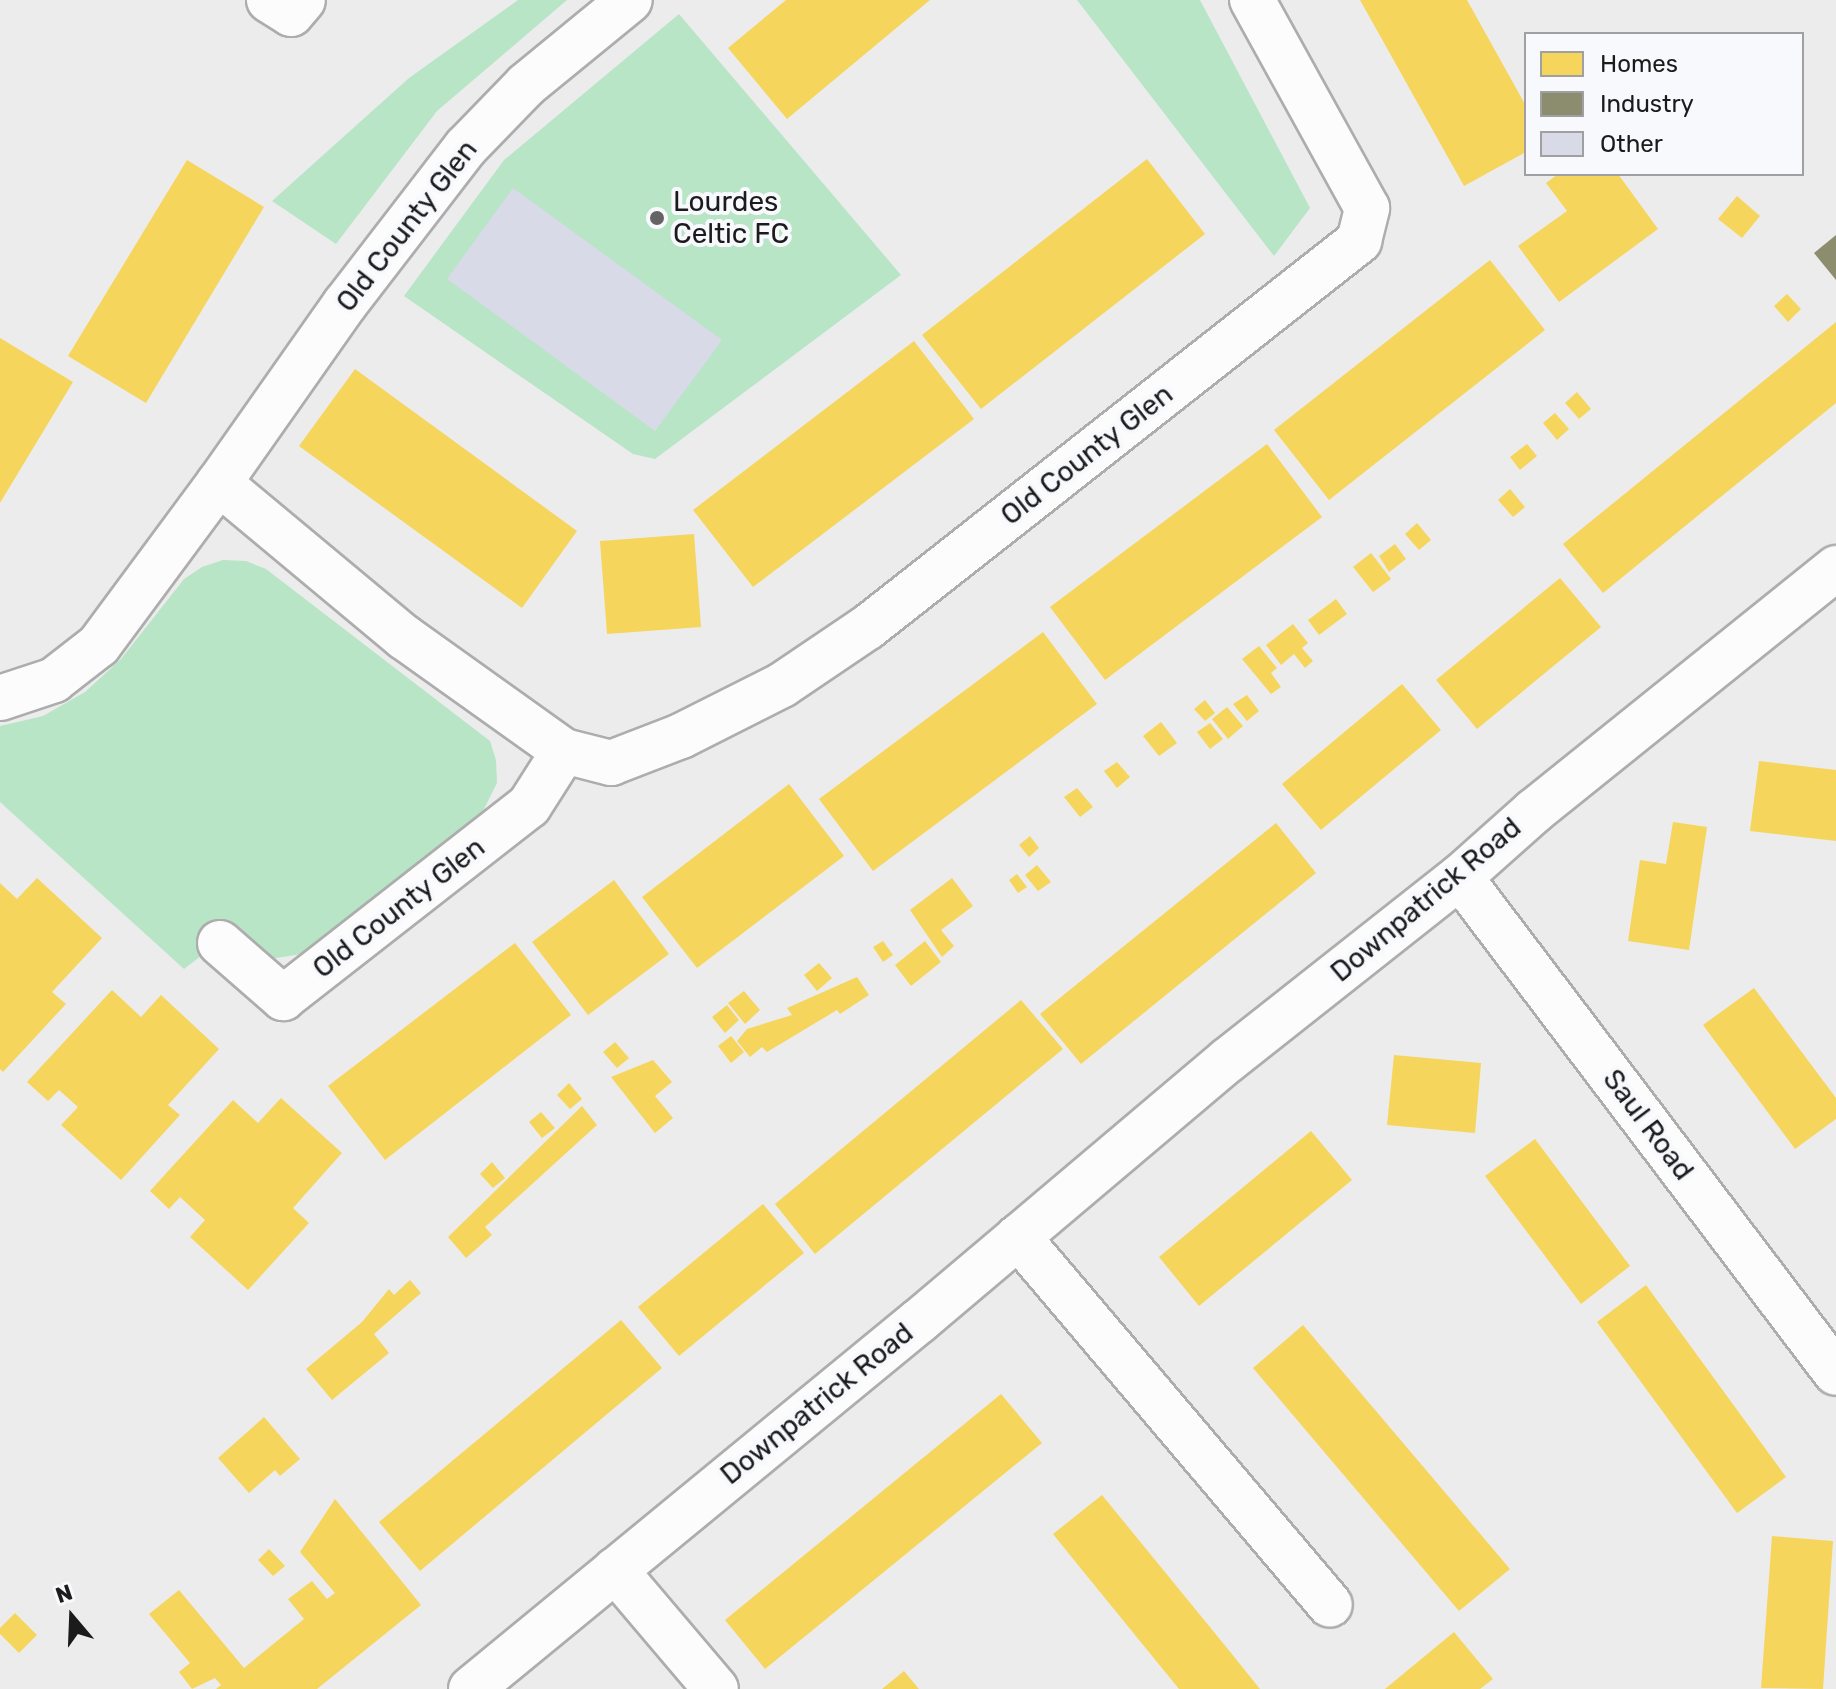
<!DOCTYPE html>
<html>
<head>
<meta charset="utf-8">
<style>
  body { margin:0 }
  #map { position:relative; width:1836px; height:1689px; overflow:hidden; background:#ececed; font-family:Rubik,sans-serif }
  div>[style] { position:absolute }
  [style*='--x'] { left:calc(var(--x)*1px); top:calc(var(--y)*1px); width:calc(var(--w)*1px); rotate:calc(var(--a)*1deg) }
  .green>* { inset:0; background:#b8e5c6 }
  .homes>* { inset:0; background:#f6d55c }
  .industry>* { inset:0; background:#8c8c6e }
  .building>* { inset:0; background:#d8dae7 }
  .roads { filter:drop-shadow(2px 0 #adadae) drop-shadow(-2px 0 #adadae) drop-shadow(0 2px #adadae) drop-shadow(0 -2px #adadae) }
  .minor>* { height:44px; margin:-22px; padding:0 22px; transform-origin:22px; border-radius:22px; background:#fcfcfc }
  .dots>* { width:22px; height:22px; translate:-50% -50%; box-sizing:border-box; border:4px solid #f8f9fc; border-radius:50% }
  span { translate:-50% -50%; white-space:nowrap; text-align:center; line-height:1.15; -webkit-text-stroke:8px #f8f9fc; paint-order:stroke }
  .poi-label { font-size:28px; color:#1b1b1c }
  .left { translate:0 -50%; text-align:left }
  .street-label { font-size:28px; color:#1b1b1c }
  .legend { position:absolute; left:1524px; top:32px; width:280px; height:144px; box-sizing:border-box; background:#f8f9fc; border:2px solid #a0a0a2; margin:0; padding:10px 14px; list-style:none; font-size:24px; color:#1b1b1c }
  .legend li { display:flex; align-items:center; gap:16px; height:40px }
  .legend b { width:40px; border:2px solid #a0a0a2 }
  .north { position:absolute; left:32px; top:1577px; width:80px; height:80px; -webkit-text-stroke:6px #f8f9fc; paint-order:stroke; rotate:341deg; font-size:22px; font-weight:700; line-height:32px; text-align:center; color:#1b1b1c }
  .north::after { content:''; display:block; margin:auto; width:28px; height:36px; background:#1b1b1c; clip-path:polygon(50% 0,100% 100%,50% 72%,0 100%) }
</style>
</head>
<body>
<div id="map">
  <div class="green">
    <div style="clip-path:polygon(518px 0,567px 0,437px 111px,336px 244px,272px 201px,409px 78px)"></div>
    <div style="clip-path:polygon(1077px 0,1200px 0,1310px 208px,1274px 256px)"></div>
    <div style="clip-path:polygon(679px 14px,901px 275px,655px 459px,633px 454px,404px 296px,504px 160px)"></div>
    <div style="clip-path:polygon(223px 560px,246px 561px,266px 569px,490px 741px,496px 760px,497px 783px,483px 811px,302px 954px,270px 959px,236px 929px,184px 969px,0 802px,0 726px,43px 716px,85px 692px,121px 659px,184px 579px,202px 567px)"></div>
  </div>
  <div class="homes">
    <div style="clip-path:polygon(786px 0,930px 0,787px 119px,728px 48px)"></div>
    <div style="clip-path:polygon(1360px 0,1467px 0,1526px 106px,1526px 152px,1464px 186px)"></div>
    <div style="clip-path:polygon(1147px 159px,1205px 234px,981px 409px,922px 335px)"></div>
    <div style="clip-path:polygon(187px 160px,264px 207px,146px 403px,68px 356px)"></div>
    <div style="clip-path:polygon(1558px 174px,1618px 174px,1658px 229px,1559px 302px,1518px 246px,1567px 211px,1546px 183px)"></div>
    <div style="clip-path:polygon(1737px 196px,1760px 216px,1742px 238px,1718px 219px)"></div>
    <div style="clip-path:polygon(1490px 260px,1545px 330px,1329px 500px,1274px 430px)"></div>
    <div style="clip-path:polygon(1787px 294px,1801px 309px,1788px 322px,1774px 306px)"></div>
    <div style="clip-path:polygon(1836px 322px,1836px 403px,1603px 593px,1563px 544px)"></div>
    <div style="clip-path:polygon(0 338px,73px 382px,0 503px)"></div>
    <div style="clip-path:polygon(914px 341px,974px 419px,753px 587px,693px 510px)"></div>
    <div style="clip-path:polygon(355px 369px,577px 531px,522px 608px,299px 446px)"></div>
    <div style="clip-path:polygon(1577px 392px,1591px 409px,1579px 419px,1565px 403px)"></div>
    <div style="clip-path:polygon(1555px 413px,1569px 429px,1557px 440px,1543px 423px)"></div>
    <div style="clip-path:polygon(1267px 444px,1322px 517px,1105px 680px,1050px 607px)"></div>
    <div style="clip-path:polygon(1527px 444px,1537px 456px,1520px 470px,1510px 457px)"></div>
    <div style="clip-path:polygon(1510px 489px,1525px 507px,1513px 517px,1498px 500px)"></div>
    <div style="clip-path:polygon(1417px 523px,1431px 540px,1419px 550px,1405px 534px)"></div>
    <div style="clip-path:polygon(694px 534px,701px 627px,607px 634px,600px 541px)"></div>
    <div style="clip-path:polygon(1395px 544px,1406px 559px,1389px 572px,1379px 556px)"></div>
    <div style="clip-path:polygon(1371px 553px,1391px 579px,1373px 592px,1353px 567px)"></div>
    <div style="clip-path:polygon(1560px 578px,1601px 627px,1477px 729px,1436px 680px)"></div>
    <div style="clip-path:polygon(1336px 599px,1347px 614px,1319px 635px,1308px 620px)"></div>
    <div style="clip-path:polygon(1293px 624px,1308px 643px,1302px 648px,1313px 661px,1305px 668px,1294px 654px,1281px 665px,1266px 645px)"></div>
    <div style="clip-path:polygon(1043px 632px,1097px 704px,873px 871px,819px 799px)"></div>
    <div style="clip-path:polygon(1259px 646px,1277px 668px,1271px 673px,1281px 687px,1271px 694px,1242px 659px)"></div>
    <div style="clip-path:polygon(1402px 684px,1441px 730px,1321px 830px,1282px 784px)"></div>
    <div style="clip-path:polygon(1247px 695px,1259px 711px,1247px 721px,1233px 704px)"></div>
    <div style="clip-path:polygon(1205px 700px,1215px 713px,1205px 721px,1194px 709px)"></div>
    <div style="clip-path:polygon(1227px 707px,1243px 726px,1228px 739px,1212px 719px)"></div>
    <div style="clip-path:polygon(1161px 722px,1177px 743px,1159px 756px,1143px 736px)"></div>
    <div style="clip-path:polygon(1210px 723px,1223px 739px,1210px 749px,1197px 732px)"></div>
    <div style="clip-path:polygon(1759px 761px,1836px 770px,1836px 841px,1750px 831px)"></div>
    <div style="clip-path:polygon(1117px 762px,1130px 777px,1117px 788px,1104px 771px)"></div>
    <div style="clip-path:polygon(789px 784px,844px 856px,697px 968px,642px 897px)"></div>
    <div style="clip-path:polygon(1077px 788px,1093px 807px,1080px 817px,1064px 797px)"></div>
    <div style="clip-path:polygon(1673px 822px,1707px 827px,1689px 950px,1628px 941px,1640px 860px,1666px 864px)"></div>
    <div style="clip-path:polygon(1276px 823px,1316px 873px,1081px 1064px,1040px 1014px)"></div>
    <div style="clip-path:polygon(1030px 836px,1039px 848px,1029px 857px,1019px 845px)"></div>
    <div style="clip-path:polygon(1037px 865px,1051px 882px,1038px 891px,1025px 875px)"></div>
    <div style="clip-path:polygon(1017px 874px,1027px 887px,1018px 893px,1009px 880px)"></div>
    <div style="clip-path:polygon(37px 878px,102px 938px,52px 992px,66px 1004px,3px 1072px,0 1069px,0 883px,17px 899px)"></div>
    <div style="clip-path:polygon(952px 878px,973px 906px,941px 930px,954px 946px,942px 957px,910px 910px)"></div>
    <div style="clip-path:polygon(614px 880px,669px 954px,588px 1015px,532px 942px)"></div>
    <div style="clip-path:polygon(883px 941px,893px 955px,883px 962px,873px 947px)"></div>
    <div style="clip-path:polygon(925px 941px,941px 962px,911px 986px,895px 965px)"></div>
    <div style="clip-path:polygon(515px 943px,571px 1015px,385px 1160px,328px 1086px)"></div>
    <div style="clip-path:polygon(819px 963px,832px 978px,817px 991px,804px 975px)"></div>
    <div style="clip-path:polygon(857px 977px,869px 995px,840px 1014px,837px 1010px,767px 1052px,762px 1047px,750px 1057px,737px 1041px,747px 1029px,792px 1015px,787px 1008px)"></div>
    <div style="clip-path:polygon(1754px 988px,1836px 1098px,1836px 1119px,1795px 1149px,1703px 1025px)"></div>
    <div style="clip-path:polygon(112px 990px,141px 1017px,161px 995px,219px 1049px,168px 1105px,180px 1115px,121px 1180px,61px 1125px,78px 1107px,59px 1090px,48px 1101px,27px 1082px)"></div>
    <div style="clip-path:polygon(744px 991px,760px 1010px,745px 1024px,728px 1003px)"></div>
    <div style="clip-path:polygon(1021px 1000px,1063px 1049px,815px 1254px,775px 1204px)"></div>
    <div style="clip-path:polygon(727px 1005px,739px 1020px,725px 1033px,712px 1017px)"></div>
    <div style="clip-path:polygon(731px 1036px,744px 1052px,731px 1063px,718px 1046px)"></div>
    <div style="clip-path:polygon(615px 1042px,629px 1058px,617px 1068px,603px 1052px)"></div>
    <div style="clip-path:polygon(1394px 1055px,1481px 1063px,1475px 1133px,1387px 1125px)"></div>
    <div style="clip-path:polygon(653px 1060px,672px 1082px,655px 1096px,673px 1118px,655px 1133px,611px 1077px)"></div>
    <div style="clip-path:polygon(569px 1083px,582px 1099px,570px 1109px,557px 1095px)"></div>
    <div style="clip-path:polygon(281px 1098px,342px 1153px,293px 1208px,309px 1223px,248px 1290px,190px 1237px,205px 1220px,180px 1197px,169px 1209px,150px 1191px,233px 1100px,258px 1123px)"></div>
    <div style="clip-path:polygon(582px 1106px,597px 1125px,485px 1227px,492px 1235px,466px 1258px,448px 1237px)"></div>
    <div style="clip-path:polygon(541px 1112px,555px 1128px,542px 1138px,529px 1122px)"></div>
    <div style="clip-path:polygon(1311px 1131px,1352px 1180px,1199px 1306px,1159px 1257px)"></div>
    <div style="clip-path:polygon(1535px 1139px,1630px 1266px,1581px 1304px,1485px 1176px)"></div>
    <div style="clip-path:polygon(492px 1162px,505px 1178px,493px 1188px,480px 1174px)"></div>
    <div style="clip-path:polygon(763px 1204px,804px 1253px,679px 1356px,638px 1307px)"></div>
    <div style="clip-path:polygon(410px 1280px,421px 1293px,374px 1334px,389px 1353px,332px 1400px,306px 1369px,362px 1322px,389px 1289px,394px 1295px)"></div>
    <div style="clip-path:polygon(1646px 1285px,1786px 1477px,1737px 1513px,1597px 1322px)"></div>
    <div style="clip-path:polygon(621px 1320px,662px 1368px,420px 1571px,379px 1522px)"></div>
    <div style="clip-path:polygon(1303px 1325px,1510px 1569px,1459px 1611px,1253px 1368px)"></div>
    <div style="clip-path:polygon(1001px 1394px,1042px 1443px,765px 1669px,725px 1620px)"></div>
    <div style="clip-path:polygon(264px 1417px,300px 1459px,280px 1476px,275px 1470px,249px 1493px,218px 1458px)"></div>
    <div style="clip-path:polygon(1102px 1495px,1227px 1648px,1260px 1689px,1179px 1689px,1078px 1565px,1053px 1534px)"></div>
    <div style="clip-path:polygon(335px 1499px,421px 1605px,317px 1689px,216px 1689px,221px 1685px,215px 1678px,192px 1689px,179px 1672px,190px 1663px,149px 1614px,179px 1590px,244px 1668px,304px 1619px,288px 1599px,312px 1581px,327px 1599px,335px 1593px,300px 1552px)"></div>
    <div style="clip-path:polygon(1772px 1536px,1833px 1541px,1823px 1689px,1761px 1688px)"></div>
    <div style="clip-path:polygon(269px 1549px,285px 1566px,273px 1576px,258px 1560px)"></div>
    <div style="clip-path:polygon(15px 1613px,37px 1635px,19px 1653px,0 1634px,0 1628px)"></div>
    <div style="clip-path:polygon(1454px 1632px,1493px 1679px,1480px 1689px,1385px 1689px)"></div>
    <div style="clip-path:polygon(904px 1671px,919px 1689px,882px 1689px)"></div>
  </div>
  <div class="industry">
    <div style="clip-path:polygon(1836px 235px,1836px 280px,1814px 253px)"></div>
  </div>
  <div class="building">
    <div style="clip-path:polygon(513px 188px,722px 340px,655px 431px,447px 279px)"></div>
  </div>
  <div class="roads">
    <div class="minor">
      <div style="--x:269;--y:0;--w:26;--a:32"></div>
      <div style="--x:291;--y:14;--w:18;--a:-49"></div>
      <div style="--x:219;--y:483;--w:241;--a:39.8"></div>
      <div style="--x:404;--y:637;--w:196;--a:35.5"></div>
      <div style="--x:564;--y:751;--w:49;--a:14.3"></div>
      <div style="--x:611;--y:763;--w:75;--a:-21.1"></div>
      <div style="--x:681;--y:736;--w:113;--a:-26.8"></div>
      <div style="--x:782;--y:685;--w:104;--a:-34"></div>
      <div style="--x:868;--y:627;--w:625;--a:-38.17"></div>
      <div style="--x:1359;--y:241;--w:34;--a:-76"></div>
      <div style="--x:1367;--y:208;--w:238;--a:-118.9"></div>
      <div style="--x:0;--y:698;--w:57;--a:-18.4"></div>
      <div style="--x:54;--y:680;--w:57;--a:-37.9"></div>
      <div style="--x:99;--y:645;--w:202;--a:-53.5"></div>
      <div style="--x:219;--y:483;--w:219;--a:-54.9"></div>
      <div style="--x:345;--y:304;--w:198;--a:-52.4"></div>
      <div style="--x:466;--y:147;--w:86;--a:-45.9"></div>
      <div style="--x:526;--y:85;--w:134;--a:-39.3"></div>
      <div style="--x:1460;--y:877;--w:622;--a:52.84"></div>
      <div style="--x:220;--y:943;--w:84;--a:41.1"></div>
      <div style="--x:283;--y:998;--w:312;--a:-38"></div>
      <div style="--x:529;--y:806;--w:65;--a:-57.5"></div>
      <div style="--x:1018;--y:1237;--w:482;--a:49.7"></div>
      <div style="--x:615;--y:1570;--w:156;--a:49.7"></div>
      <div style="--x:471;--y:1689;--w:580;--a:-39.4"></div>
      <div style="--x:919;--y:1321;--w:404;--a:-40.2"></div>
      <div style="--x:1228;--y:1060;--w:295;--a:-38.3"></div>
      <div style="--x:1460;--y:877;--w:99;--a:-41.7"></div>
      <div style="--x:1534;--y:811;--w:388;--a:-38.8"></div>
    </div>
  </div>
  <div class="dots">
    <div style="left:657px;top:218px;background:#646465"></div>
  </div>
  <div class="poi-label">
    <span class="left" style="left:673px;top:218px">Lourdes<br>Celtic FC</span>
  </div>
  <div class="street-label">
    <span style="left:407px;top:226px;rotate:-52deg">Old County Glen</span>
    <span style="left:1087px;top:455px;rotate:-38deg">Old County Glen</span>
    <span style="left:1426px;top:900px;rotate:-40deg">Downpatrick Road</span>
    <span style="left:399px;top:908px;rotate:-38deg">Old County Glen</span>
    <span style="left:1648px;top:1125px;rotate:53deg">Saul Road</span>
    <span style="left:817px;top:1404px;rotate:-39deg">Downpatrick Road</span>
  </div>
  <ul class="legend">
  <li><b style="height:22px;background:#f6d55c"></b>Homes</li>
  <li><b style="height:22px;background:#8c8c6e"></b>Industry</li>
  <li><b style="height:22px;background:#d8dae7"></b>Other</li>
  </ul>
  <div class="north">N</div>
</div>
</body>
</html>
